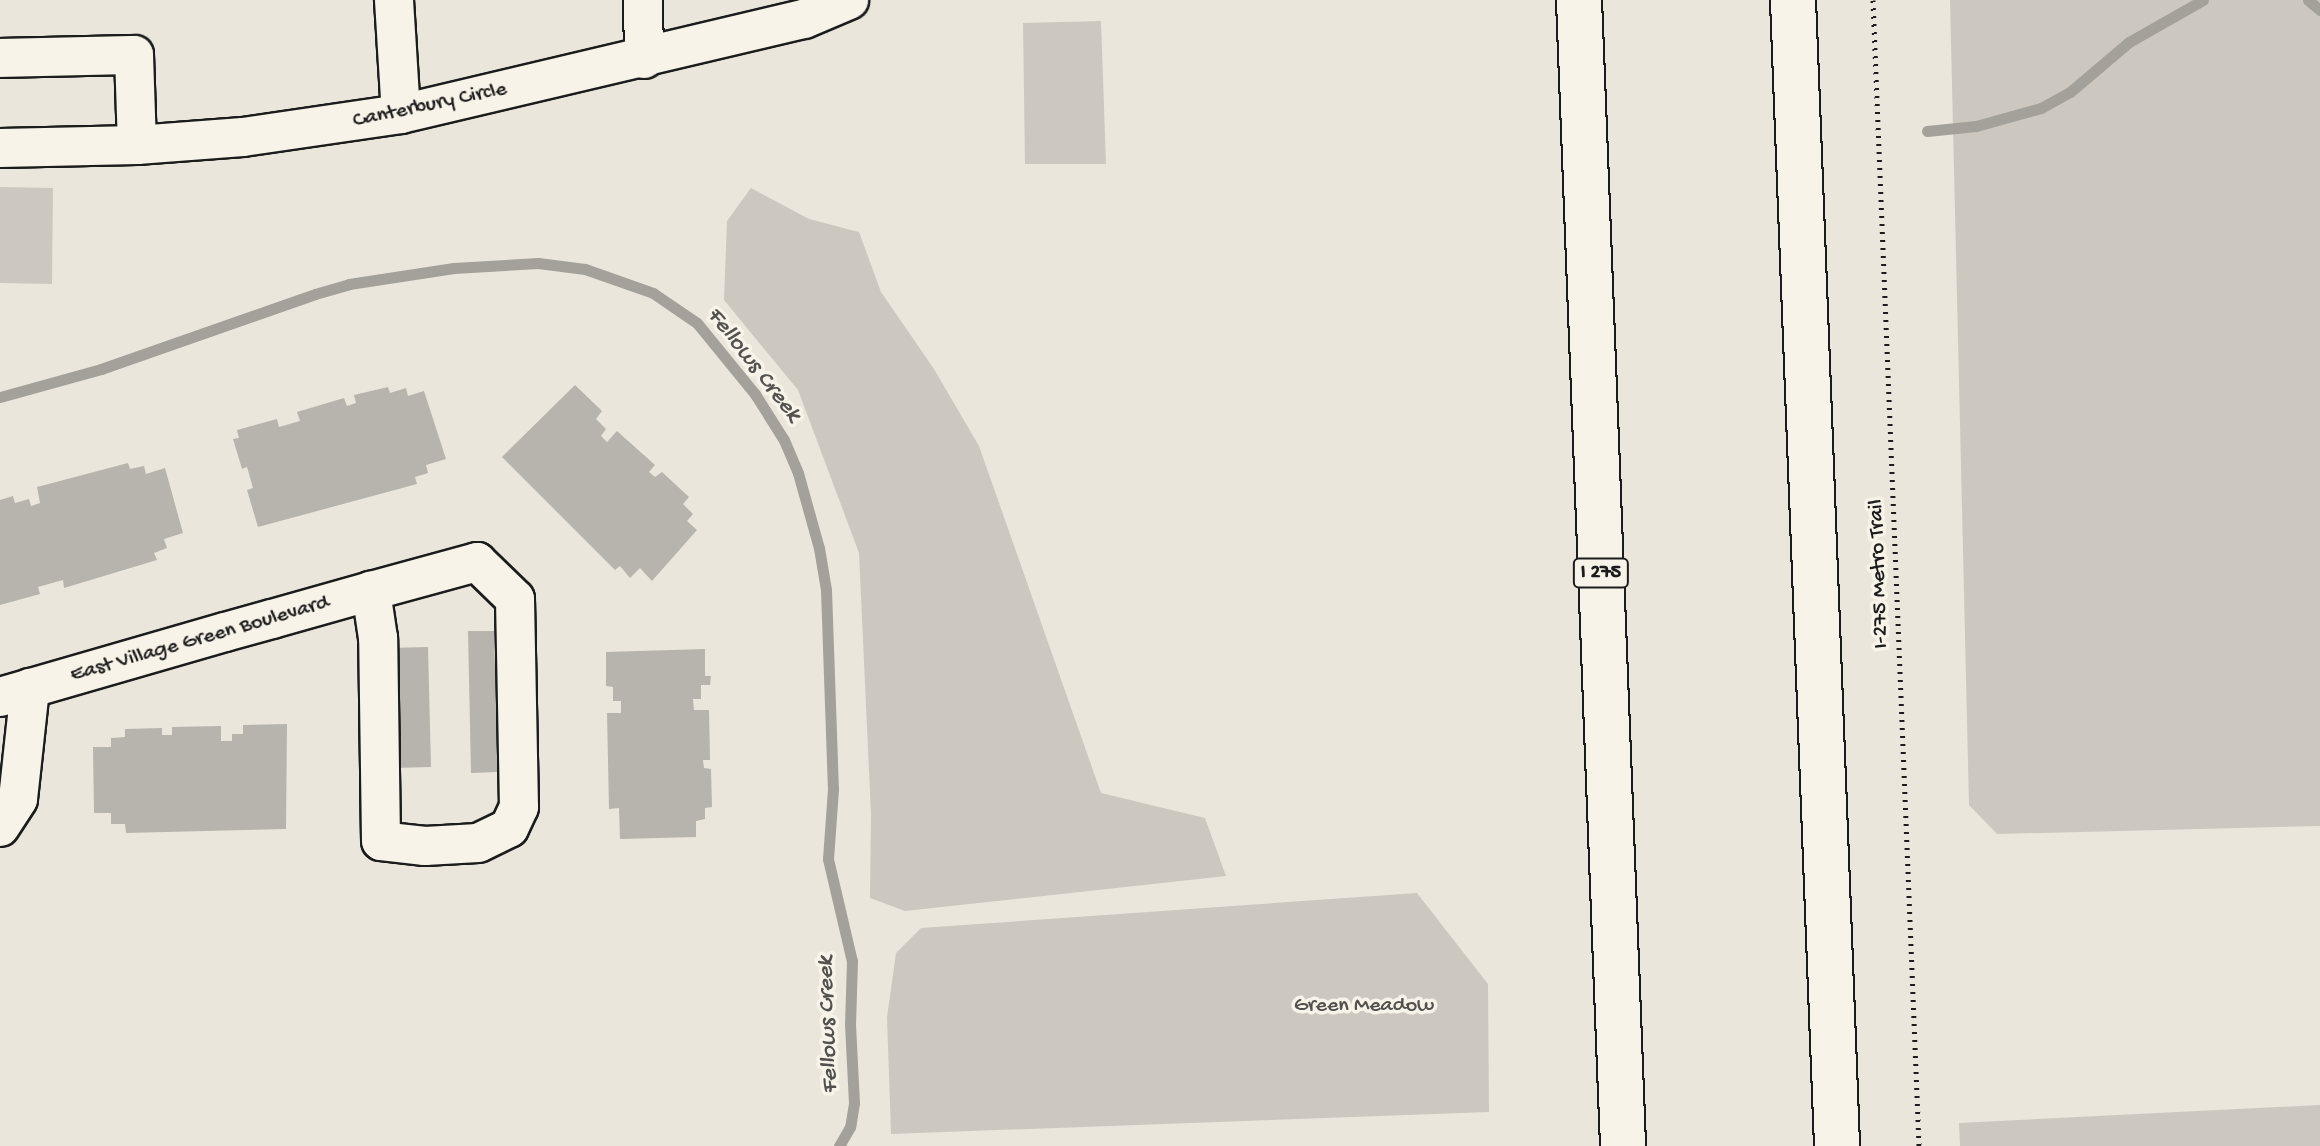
<!DOCTYPE html>
<html>
<head>
<meta charset="utf-8">
<style>
  body { margin:0 }
  #map { position:relative; width:2320px; height:1146px; overflow:hidden; background:#eae6dc; font-family:"Gochi Hand",sans-serif }
  div>[style] { position:absolute }
  [style*='--x'] { left:calc(var(--x)*1px); top:calc(var(--y)*1px); width:calc(var(--w)*1px); rotate:calc(var(--a)*1deg) }
  .green>* { inset:0; background:#ccc8c0 }
  .stream>* { height:11px; margin:-5.5px; padding:0 5.5px; transform-origin:5.5px; border-radius:5.5px; background:#a3a19a }
  .building>* { inset:0; background:#b6b4ac }
  .path>* { height:5px; margin-top:-2.5px; transform-origin:0; background:repeating-linear-gradient(90deg,#1c1c1c 0 2px,transparent 0 8px) }
  .roads { filter:drop-shadow(2px 0 #1c1c1c) drop-shadow(-2px 0 #1c1c1c) drop-shadow(0 2px #1c1c1c) drop-shadow(0 -2px #1c1c1c) }
  .minor>* { height:38px; margin:-19px; padding:0 19px; transform-origin:19px; border-radius:19px; background:#f7f3e8 }
  .highway>* { height:44px; margin:-22px; padding:0 22px; transform-origin:22px; border-radius:22px; background:#f7f3e8 }
  span { translate:-50% -50%; white-space:nowrap; text-align:center; line-height:1.15; -webkit-text-stroke:7px #f7f3e8; paint-order:stroke }
  .shield-label span { padding:2px 6px; background:#f7f3e8; border:2px solid; border-radius:6px; -webkit-text-stroke-width:0 }
  .shield-label { font-size:20px; color:#1c1c1c; font-weight:700 }
  .street-label { font-size:22px; color:#1c1c1c }
  .park-label { font-size:22px; color:#51504d }
  .water-label { font-size:24px; color:#52514e; font-style:italic }
</style>
</head>
<body>
<div id="map">
  <div class="green">
    <div style="clip-path:polygon(1950px 0,2320px 0,2320px 826px,1997px 834px,1969px 805px)"></div>
    <div style="clip-path:polygon(1101px 21px,1106px 164px,1025px 164px,1023px 23px)"></div>
    <div style="clip-path:polygon(0 187px,53px 188px,52px 284px,0 283px)"></div>
    <div style="clip-path:polygon(751px 188px,809px 219px,859px 232px,881px 292px,934px 369px,979px 446px,1101px 793px,1205px 818px,1226px 876px,905px 911px,870px 898px,871px 814px,859px 553px,798px 390px,724px 300px,727px 221px)"></div>
    <div style="clip-path:polygon(1417px 893px,1488px 984px,1489px 1112px,891px 1134px,887px 1017px,896px 953px,921px 928px)"></div>
    <div style="clip-path:polygon(2320px 1105px,2320px 1146px,1960px 1146px,1959px 1123px)"></div>
  </div>
  <div class="stream">
    <div style="--x:2308;--y:0;--w:16;--a:40"></div>
    <div style="--x:1927;--y:131;--w:49;--a:-5.8"></div>
    <div style="--x:1976;--y:126;--w:67;--a:-15.5"></div>
    <div style="--x:2041;--y:108;--w:33;--a:-29"></div>
    <div style="--x:2070;--y:92;--w:77;--a:-40.3"></div>
    <div style="--x:2129;--y:42;--w:85;--a:-29.6"></div>
    <div style="--x:0;--y:397;--w:105;--a:-15.5"></div>
    <div style="--x:101;--y:369;--w:227;--a:-19.3"></div>
    <div style="--x:315;--y:294;--w:35;--a:-16"></div>
    <div style="--x:349;--y:284;--w:106;--a:-8.7"></div>
    <div style="--x:454;--y:268;--w:84;--a:-3.4"></div>
    <div style="--x:538;--y:263;--w:47;--a:7.3"></div>
    <div style="--x:585;--y:269;--w:72;--a:19.4"></div>
    <div style="--x:653;--y:293;--w:53;--a:34.3"></div>
    <div style="--x:697;--y:323;--w:92;--a:50.8"></div>
    <div style="--x:755;--y:394;--w:54;--a:57.8"></div>
    <div style="--x:784;--y:440;--w:36;--a:67"></div>
    <div style="--x:798;--y:473;--w:78;--a:74.4"></div>
    <div style="--x:819;--y:548;--w:43;--a:80.5"></div>
    <div style="--x:826;--y:590;--w:199;--a:88"></div>
    <div style="--x:833;--y:789;--w:70;--a:94.1"></div>
    <div style="--x:828;--y:859;--w:105;--a:76.8"></div>
    <div style="--x:852;--y:961;--w:63;--a:91.8"></div>
    <div style="--x:850;--y:1024;--w:79;--a:87.1"></div>
    <div style="--x:854;--y:1103;--w:24;--a:99"></div>
    <div style="--x:850;--y:1127;--w:22;--a:120"></div>
  </div>
  <div class="building">
    <div style="clip-path:polygon(575px 385px,602px 411px,596px 419px,606px 429px,601px 436px,607px 442px,617px 431px,655px 465px,649px 472px,655px 477px,662px 472px,689px 497px,683px 504px,693px 514px,687px 521px,697px 530px,652px 581px,640px 568px,630px 578px,620px 566px,615px 570px,502px 457px)"></div>
    <div style="clip-path:polygon(388px 387px,390px 393px,406px 388px,408px 396px,424px 391px,446px 459px,426px 465px,428px 473px,415px 477px,417px 484px,258px 527px,247px 490px,253px 488px,247px 467px,242px 469px,233px 439px,239px 438px,237px 430px,277px 419px,279px 427px,300px 421px,297px 412px,344px 398px,347px 406px,356px 403px,354px 395px)"></div>
    <div style="clip-path:polygon(128px 463px,130px 469px,144px 466px,146px 474px,165px 468px,183px 533px,164px 539px,167px 548px,154px 553px,157px 560px,64px 588px,63px 580px,38px 587px,40px 594px,0 605px,0 500px,13px 496px,15px 503px,29px 499px,31px 506px,40px 503px,37px 487px)"></div>
    <div style="clip-path:polygon(468px 631px,494px 631px,498px 772px,471px 773px)"></div>
    <div style="clip-path:polygon(428px 647px,431px 767px,392px 768px,388px 648px)"></div>
    <div style="clip-path:polygon(705px 649px,705px 676px,711px 676px,710px 685px,701px 685px,701px 699px,693px 699px,694px 710px,709px 710px,710px 760px,703px 760px,704px 768px,711px 769px,712px 807px,705px 808px,705px 819px,696px 821px,696px 837px,620px 839px,619px 808px,609px 809px,607px 713px,621px 713px,621px 701px,613px 701px,613px 687px,606px 686px,606px 652px)"></div>
    <div style="clip-path:polygon(287px 724px,286px 829px,126px 833px,125px 824px,111px 824px,111px 813px,94px 813px,93px 747px,111px 747px,111px 738px,125px 737px,125px 729px,162px 728px,162px 735px,172px 735px,172px 727px,221px 726px,221px 741px,232px 741px,232px 734px,243px 734px,243px 725px)"></div>
  </div>
  <div class="path">
    <div style="--x:1873;--y:0;--w:1147;--a:87.7"></div>
  </div>
  <div class="roads">
    <div class="minor">
      <div style="--x:394;--y:0;--w:114;--a:86.5"></div>
      <div style="--x:643;--y:0;--w:59;--a:89"></div>
      <div style="--x:0;--y:58;--w:134;--a:-1.3"></div>
      <div style="--x:134;--y:55;--w:90;--a:88.1"></div>
      <div style="--x:0;--y:148;--w:137;--a:-1.3"></div>
      <div style="--x:137;--y:145;--w:106;--a:-4.3"></div>
      <div style="--x:243;--y:137;--w:160;--a:-8.3"></div>
      <div style="--x:401;--y:114;--w:414;--a:-13.3"></div>
      <div style="--x:804;--y:19;--w:49;--a:-22.9"></div>
      <div style="--x:0;--y:697;--w:234;--a:-16.1"></div>
      <div style="--x:225;--y:632;--w:49;--a:-15.5"></div>
      <div style="--x:272;--y:619;--w:103;--a:-15.8"></div>
      <div style="--x:371;--y:591;--w:110;--a:-15.3"></div>
      <div style="--x:477;--y:562;--w:53;--a:44.2"></div>
      <div style="--x:515;--y:599;--w:208;--a:88.9"></div>
      <div style="--x:519;--y:807;--w:23;--a:115"></div>
      <div style="--x:509;--y:828;--w:34;--a:154"></div>
      <div style="--x:478;--y:843;--w:53;--a:176.8"></div>
      <div style="--x:425;--y:846;--w:44;--a:-173.5"></div>
      <div style="--x:381;--y:841;--w:203;--a:-90.8"></div>
      <div style="--x:378;--y:638;--w:48;--a:-98.5"></div>
      <div style="--x:0;--y:827;--w:33;--a:-57"></div>
      <div style="--x:18;--y:799;--w:112;--a:-83.8"></div>
    </div>
    <div class="highway">
      <div style="--x:1579;--y:0;--w:1147;--a:87.8"></div>
      <div style="--x:1793;--y:0;--w:1147;--a:87.8"></div>
    </div>
  </div>
  <div class="shield-label">
    <span style="left:1601px;top:573px">I 275</span>
  </div>
  <div class="street-label">
    <span style="left:430px;top:106px;rotate:-12deg">Canterbury Circle</span>
    <span style="left:1880px;top:574px;rotate:-92deg">I-275 Metro Trail</span>
    <span style="left:200px;top:640px;rotate:-16deg">East Village Green Boulevard</span>
  </div>
  <div class="park-label">
    <span style="left:1364px;top:1007px">Green Meadow</span>
  </div>
  <div class="water-label">
    <span style="left:753px;top:365px;rotate:52deg">Fellows Creek</span>
    <span style="left:829px;top:1025px;rotate:-92deg">Fellows Creek</span>
  </div>
</div>
</body>
</html>
